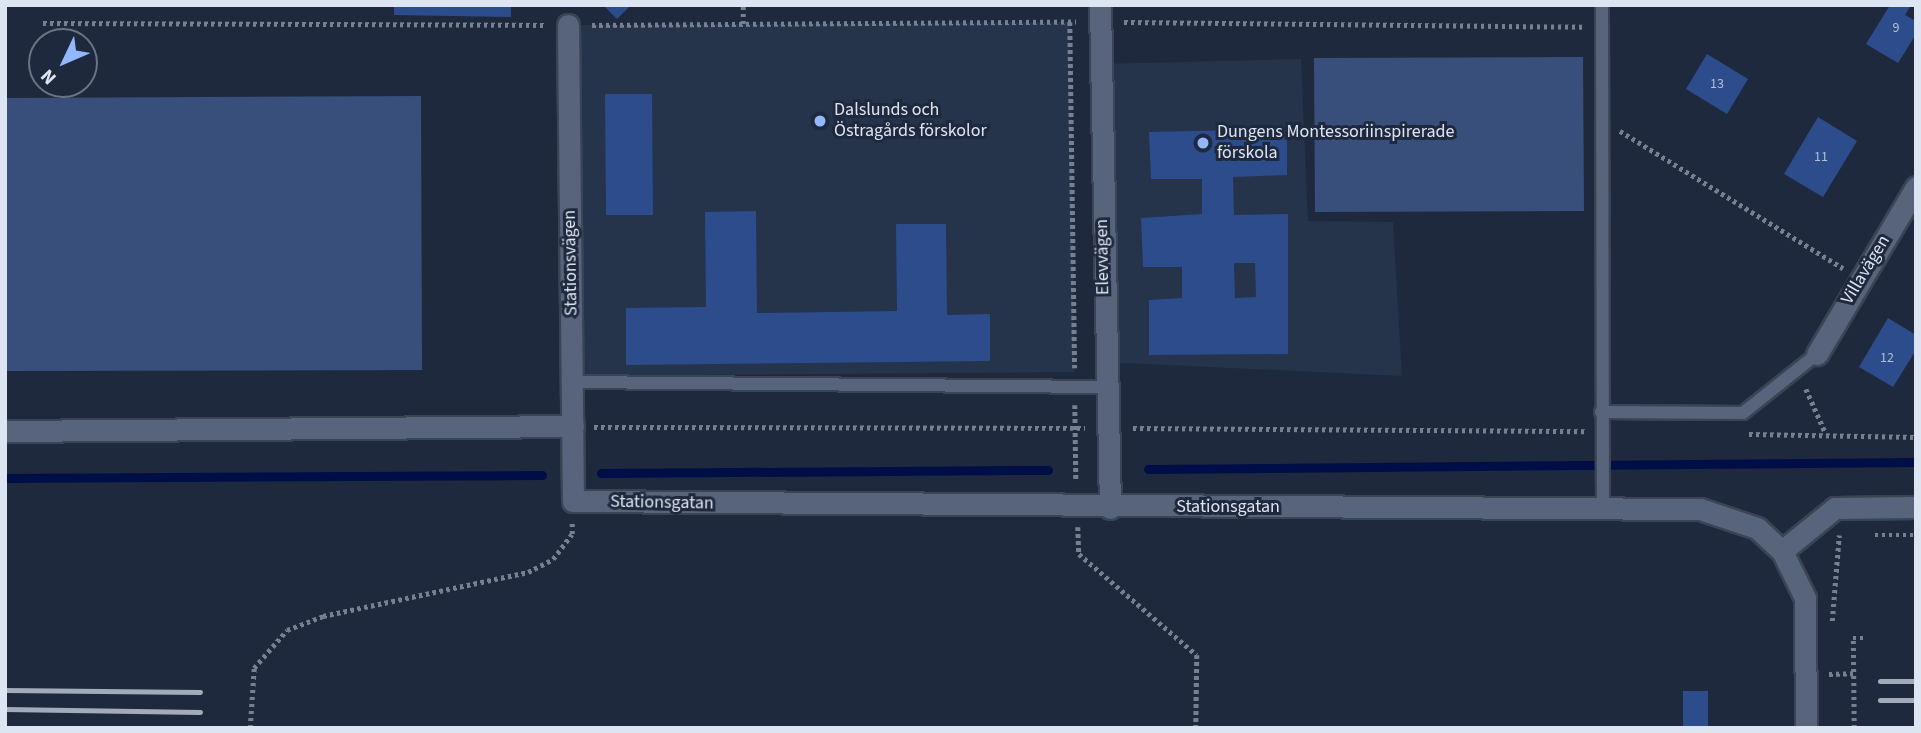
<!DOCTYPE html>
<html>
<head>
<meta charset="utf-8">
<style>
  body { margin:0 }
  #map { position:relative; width:1921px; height:733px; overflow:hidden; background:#1f293d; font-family:"Source Sans 3",sans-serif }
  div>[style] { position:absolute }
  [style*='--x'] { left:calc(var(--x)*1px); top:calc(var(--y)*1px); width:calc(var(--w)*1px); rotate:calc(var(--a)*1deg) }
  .built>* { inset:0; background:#25334b }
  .green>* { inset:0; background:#384f7b }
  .stream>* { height:9px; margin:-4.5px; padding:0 4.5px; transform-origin:4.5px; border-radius:4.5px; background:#000e48 }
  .building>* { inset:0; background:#2d4c8b }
  .path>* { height:4.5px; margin-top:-2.25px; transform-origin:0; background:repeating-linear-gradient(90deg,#778091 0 3.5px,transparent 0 7px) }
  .roads { filter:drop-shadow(2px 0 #3b4455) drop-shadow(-2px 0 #3b4455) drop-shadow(0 2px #3b4455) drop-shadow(0 -2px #3b4455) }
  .lane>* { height:12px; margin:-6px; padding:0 6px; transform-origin:6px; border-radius:6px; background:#57647b }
  .street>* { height:21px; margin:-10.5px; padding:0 10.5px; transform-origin:10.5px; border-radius:10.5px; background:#57647b }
  .rail>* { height:5px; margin:-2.5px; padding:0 2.5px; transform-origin:2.5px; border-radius:2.5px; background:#a3abbb }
  .dots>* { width:19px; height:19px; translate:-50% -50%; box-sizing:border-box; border:4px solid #1f293d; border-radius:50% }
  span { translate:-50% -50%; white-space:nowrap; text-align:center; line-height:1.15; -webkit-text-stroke:6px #1f293d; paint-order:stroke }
  .number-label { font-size:14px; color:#b1bed8 }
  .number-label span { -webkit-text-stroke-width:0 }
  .poi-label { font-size:18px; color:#dde4f2 }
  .left { translate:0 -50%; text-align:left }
  .street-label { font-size:18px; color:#dde4f2 }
  .frame { position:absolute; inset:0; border:7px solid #dde4f2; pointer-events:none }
  .north { position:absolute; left:28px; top:28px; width:70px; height:70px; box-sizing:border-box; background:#1f293d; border:2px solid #6b7485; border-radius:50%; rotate:226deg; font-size:19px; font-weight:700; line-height:28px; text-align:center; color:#dde4f2 }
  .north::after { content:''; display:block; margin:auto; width:24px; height:32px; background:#93b7fd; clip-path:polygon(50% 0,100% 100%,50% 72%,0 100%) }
</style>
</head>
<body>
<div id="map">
  <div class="built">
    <div style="clip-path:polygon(1070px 22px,1075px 372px,572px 376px,568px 25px)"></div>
    <div style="clip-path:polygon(1301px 59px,1308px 221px,1393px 222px,1402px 376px,1104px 362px,1100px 64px)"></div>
  </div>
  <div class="green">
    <div style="clip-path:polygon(1583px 57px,1584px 211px,1315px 212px,1314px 58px)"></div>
    <div style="clip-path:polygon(421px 96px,422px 370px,5px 371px,5px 98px)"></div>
  </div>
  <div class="stream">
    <div style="--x:1148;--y:469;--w:768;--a:-0.52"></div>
    <div style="--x:601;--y:473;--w:447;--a:-0.4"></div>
    <div style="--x:5;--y:478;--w:537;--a:-0.32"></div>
  </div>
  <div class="building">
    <div style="clip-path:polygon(394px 5px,511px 5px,511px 17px,394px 15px)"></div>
    <div style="clip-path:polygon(603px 5px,631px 5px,617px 19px)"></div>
    <div style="clip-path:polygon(1890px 5px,1911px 5px,1905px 15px,1916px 21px,1916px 34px,1898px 63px,1866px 44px)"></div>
    <div style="clip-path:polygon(1707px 54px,1748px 79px,1727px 114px,1686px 89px)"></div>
    <div style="clip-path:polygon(605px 94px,652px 94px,653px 215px,606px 215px)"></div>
    <div style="clip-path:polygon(1818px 117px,1857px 141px,1823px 197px,1784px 174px)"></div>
    <div style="clip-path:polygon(evenodd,1287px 129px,1287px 175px,1233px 177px,1234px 215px,1288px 214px,1288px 354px,1149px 355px,1149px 300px,1182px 298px,1182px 267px,1143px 267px,1141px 218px,1202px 214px,1202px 179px,1151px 179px,1149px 132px,1287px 129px,1234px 263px,1255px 263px,1256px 297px,1235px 298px,1234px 263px)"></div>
    <div style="clip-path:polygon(756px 211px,757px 313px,897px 311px,896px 224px,946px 224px,947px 315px,990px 314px,990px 361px,626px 365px,626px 308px,706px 307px,705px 212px)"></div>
    <div style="clip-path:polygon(1888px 318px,1916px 335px,1916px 350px,1893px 387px,1859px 367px)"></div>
    <div style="clip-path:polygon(1683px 691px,1708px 691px,1708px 728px,1683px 728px)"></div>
  </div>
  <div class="path">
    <div style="--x:1070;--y:22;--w:346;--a:89.2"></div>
    <div style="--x:1124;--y:22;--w:460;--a:0.6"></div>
    <div style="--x:43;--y:23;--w:501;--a:0.23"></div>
    <div style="--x:743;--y:24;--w:19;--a:-90"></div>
    <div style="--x:592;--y:25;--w:484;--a:-0.4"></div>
    <div style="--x:1620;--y:131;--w:262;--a:31.6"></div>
    <div style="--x:1806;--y:389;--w:49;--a:66"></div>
    <div style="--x:1075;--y:405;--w:75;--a:89.2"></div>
    <div style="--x:594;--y:427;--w:491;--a:0.1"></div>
    <div style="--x:1133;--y:428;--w:453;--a:0.4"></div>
    <div style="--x:1749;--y:434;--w:167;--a:1"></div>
    <div style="--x:1078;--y:527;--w:27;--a:88"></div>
    <div style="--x:1079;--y:554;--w:155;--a:40.6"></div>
    <div style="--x:1197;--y:655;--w:73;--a:90.8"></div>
    <div style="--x:1875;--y:535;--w:41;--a:0"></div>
    <div style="--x:1832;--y:621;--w:86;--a:-85.3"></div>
    <div style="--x:1829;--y:674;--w:24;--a:-2"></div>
    <div style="--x:250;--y:728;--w:60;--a:-86.2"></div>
    <div style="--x:254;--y:668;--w:50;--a:-49"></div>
    <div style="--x:287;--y:630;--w:39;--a:-21"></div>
    <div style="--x:323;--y:616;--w:210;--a:-12.1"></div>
    <div style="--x:528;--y:572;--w:28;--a:-27"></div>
    <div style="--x:553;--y:559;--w:31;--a:-53"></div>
    <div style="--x:572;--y:534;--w:11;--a:-90"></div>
    <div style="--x:1854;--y:728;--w:90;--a:-90.6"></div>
    <div style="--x:1853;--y:638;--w:14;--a:0"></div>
  </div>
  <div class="roads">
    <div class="lane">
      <div style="--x:1602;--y:5;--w:500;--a:89.89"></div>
      <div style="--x:573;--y:382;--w:532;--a:0.54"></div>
      <div style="--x:1601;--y:412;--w:142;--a:0.4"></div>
      <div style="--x:1743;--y:413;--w:95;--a:-38.6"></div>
    </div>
    <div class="street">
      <div style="--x:1100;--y:5;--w:503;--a:88.86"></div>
      <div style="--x:568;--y:25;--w:476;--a:89.4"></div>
      <div style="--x:573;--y:501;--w:1127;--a:0.41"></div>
      <div style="--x:1700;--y:509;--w:60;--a:18.4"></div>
      <div style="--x:1757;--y:528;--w:34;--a:43"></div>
      <div style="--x:1782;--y:551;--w:52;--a:63.9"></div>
      <div style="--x:1805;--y:598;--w:130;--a:89.6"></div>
      <div style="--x:1817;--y:354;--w:194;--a:-59.3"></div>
      <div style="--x:5;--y:431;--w:568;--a:-0.5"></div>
      <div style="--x:1782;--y:551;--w:68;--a:-39.1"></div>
      <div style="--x:1835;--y:508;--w:81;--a:-0.7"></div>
    </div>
  </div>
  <div class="rail">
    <div style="--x:1880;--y:681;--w:36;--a:0"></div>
    <div style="--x:5;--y:690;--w:195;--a:0.6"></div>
    <div style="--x:1880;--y:700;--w:36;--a:0"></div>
    <div style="--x:5;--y:709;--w:195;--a:0.9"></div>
  </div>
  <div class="dots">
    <div style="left:820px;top:121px;background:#93b7fd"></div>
    <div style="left:1203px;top:143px;background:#93b7fd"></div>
  </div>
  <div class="number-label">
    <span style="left:1896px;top:28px">9</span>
    <span style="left:1717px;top:84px">13</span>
    <span style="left:1821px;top:157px">11</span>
    <span style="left:1887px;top:358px">12</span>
  </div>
  <div class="poi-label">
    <span class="left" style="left:834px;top:121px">Dalslunds och<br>Östragårds förskolor</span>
    <span class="left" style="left:1217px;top:143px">Dungens Montessoriinspirerade<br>förskola</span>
  </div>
  <div class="street-label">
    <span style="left:1103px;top:257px;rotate:-91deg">Elevvägen</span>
    <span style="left:571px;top:263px;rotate:-91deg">Stationsvägen</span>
    <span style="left:1866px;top:270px;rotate:-59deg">Villavägen</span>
    <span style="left:662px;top:503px;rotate:1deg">Stationsgatan</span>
    <span style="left:1228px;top:507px">Stationsgatan</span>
  </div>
  <div class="frame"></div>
  <div class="north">N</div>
</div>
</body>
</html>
